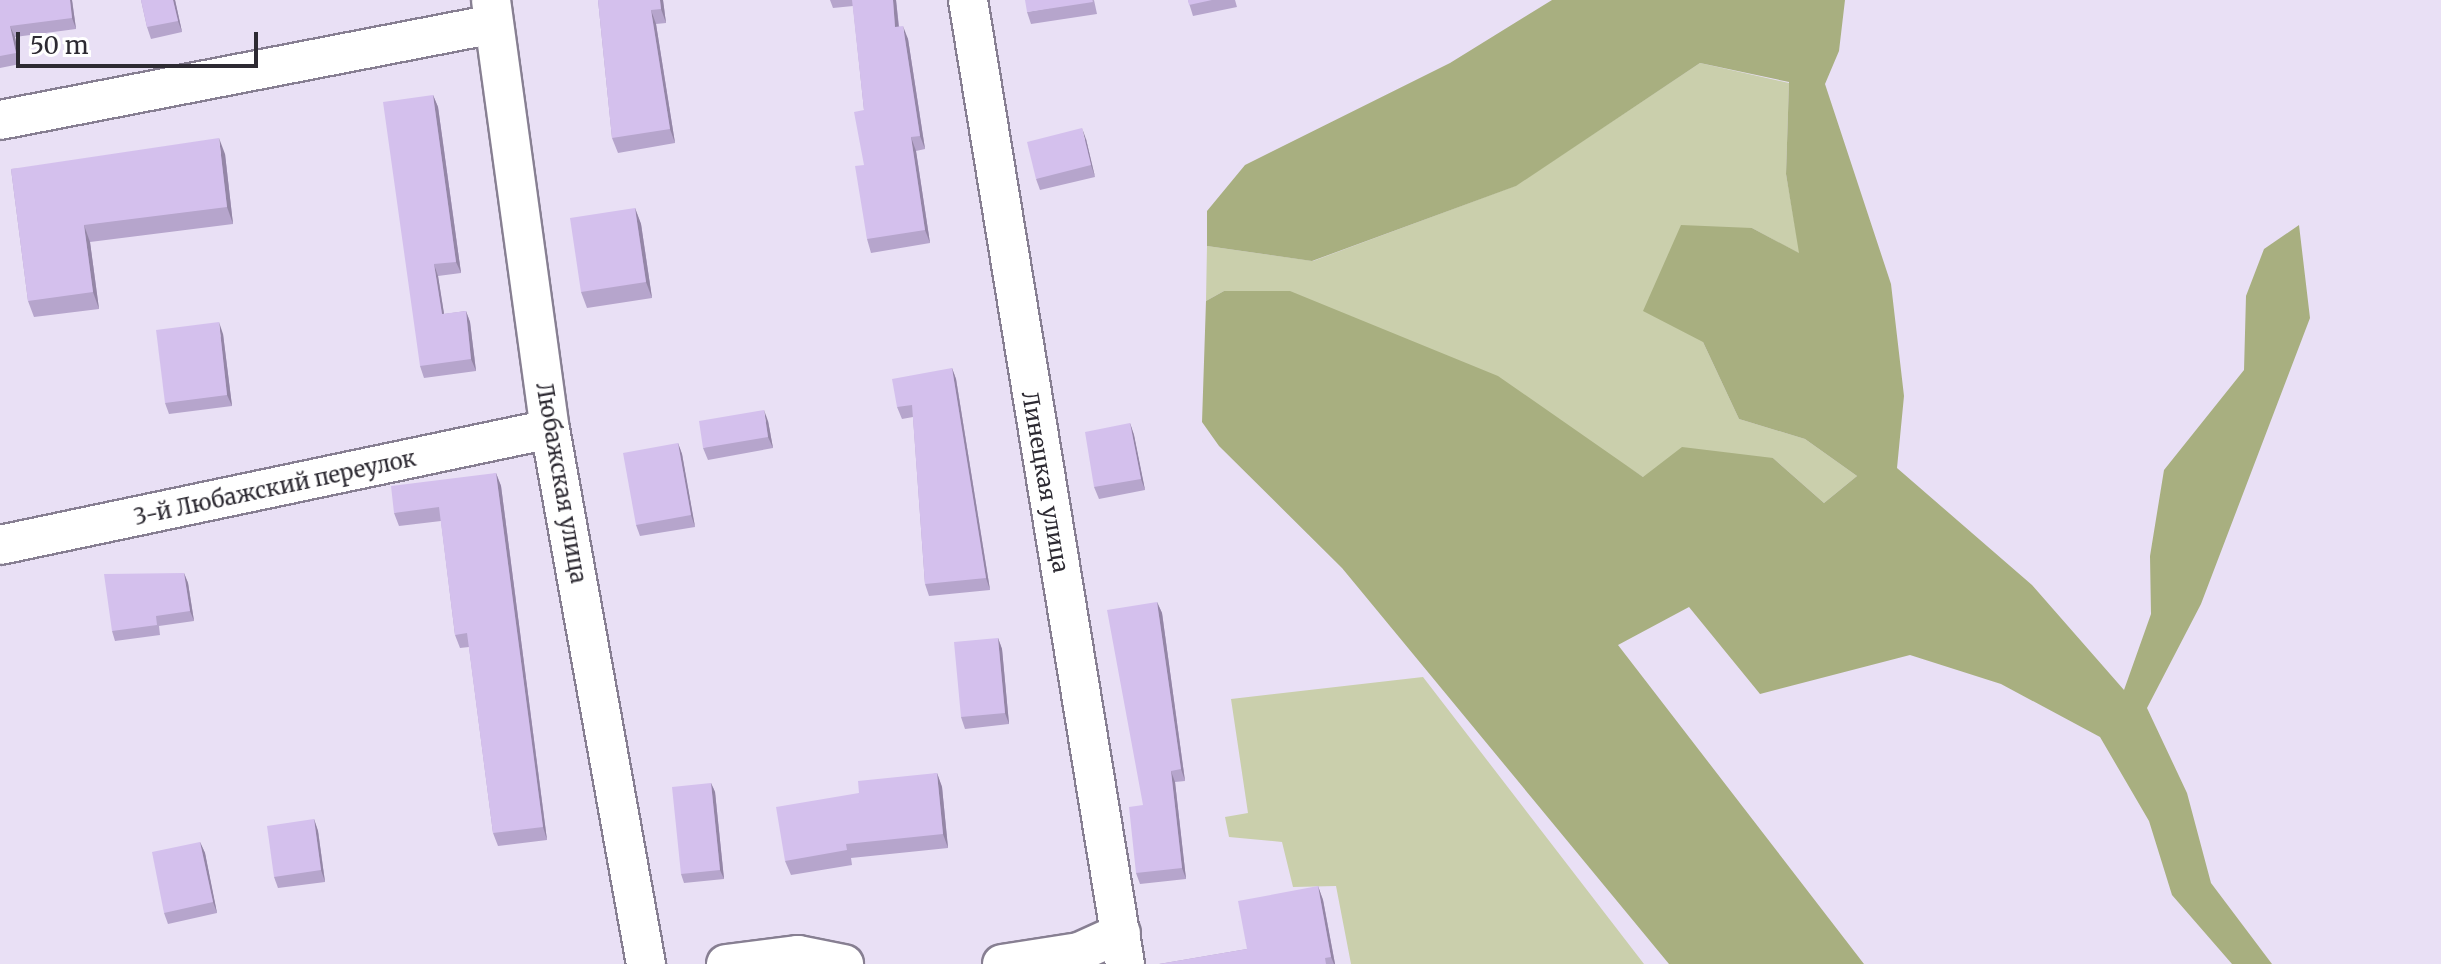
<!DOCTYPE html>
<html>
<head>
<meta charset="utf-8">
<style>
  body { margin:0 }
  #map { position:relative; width:2441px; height:964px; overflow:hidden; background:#e9e0f5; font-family:Merriweather,serif }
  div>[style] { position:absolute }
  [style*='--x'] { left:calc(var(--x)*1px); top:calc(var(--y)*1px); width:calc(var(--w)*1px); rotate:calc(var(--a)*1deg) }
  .green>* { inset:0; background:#cacfac }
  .forest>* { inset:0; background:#a8af80 }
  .roads { filter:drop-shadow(2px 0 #877f92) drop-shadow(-2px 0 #877f92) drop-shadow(0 2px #877f92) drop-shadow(0 -2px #877f92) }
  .street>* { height:38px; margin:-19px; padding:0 19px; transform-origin:19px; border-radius:19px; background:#fff }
  .wall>* { inset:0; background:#b6a5cc }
  .shaded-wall>* { inset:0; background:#9486a6 }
  .building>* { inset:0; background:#d4c0ed }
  span { translate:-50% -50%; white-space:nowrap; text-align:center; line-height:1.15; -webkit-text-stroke:6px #fff; paint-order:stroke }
  .street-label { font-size:22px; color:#2d2a32 }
  .scale { position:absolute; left:16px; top:32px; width:242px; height:36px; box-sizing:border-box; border:4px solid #2d2a32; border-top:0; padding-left:10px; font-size:24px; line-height:28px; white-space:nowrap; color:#2d2a32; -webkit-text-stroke:6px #fff; paint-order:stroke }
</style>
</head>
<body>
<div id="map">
  <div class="green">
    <div style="clip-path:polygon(1700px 63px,1789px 83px,1786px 174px,1800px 254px,1752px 228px,1703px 342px,1739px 419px,1805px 439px,1857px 476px,1824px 503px,1773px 458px,1643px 477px,1591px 443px,1224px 291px,1206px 301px,1207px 246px,1313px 261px,1515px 186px)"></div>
    <div style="clip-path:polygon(1423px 677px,1644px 964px,1351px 964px,1336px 886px,1293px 887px,1282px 842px,1229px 837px,1225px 817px,1248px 813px,1231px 699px)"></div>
  </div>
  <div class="forest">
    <div style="clip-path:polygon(1552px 0,1845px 0,1839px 51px,1825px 84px,1891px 284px,1904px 396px,1897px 468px,2032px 585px,2124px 690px,2151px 614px,2150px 556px,2164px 470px,2244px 370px,2246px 296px,2264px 249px,2299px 225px,2310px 318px,2201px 604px,2147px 708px,2187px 793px,2211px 883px,2272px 964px,2232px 964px,2172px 895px,2149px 821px,2100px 737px,2001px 684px,1910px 655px,1760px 694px,1689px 607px,1618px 645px,1864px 964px,1669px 964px,1342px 568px,1219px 446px,1202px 422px,1206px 301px,1224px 291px,1290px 291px,1498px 376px,1643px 477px,1682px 447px,1773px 458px,1824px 503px,1857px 476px,1805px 439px,1739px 419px,1703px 342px,1643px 311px,1681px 225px,1752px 228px,1799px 253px,1786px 174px,1789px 82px,1700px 63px,1516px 186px,1312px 261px,1207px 246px,1207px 211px,1245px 165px,1450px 63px)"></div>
  </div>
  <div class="roads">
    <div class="street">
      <div style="--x:491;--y:0;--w:433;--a:82.2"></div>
      <div style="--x:550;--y:429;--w:544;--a:79.83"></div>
      <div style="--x:968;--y:0;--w:977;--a:80.75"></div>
      <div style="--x:0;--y:120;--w:503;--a:-11"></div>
      <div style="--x:0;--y:545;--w:562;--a:-11.91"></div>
      <div style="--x:726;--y:964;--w:73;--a:-7.1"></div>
      <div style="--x:798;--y:955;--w:47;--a:11.1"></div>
      <div style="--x:1002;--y:964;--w:78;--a:-8.9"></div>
      <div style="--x:1079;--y:952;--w:46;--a:-24.3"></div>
    </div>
  </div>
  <div class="wall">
    <div style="clip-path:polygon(0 0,72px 0,76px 29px,15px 37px,20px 64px,0 68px)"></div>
    <div style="clip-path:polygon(141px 0,175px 0,182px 32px,151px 39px,147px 27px)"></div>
    <div style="clip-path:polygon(598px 0,663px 0,666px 23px,656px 24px,675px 143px,618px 153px,612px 138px)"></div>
    <div style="clip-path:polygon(830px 0,896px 0,899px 26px,908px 39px,925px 149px,916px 151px,930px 243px,871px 253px,867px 239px,864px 165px,864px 110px,853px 6px,833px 8px)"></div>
    <div style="clip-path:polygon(1094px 0,1097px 14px,1031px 24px,1027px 12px)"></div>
    <div style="clip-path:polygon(1188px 0,1235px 0,1237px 7px,1193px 16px)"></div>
    <div style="clip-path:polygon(433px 95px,438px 107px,461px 273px,438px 276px,444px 314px,466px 311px,470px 322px,476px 371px,424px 378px,420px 366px)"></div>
    <div style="clip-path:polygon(1086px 139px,1095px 177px,1040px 190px,1036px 179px)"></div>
    <div style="clip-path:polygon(225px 154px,233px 224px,90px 242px,99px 309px,34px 317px,28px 301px,11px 169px)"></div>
    <div style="clip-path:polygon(635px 208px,641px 224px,652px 298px,587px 308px,581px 292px)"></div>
    <div style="clip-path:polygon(223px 334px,232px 406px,169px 414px,165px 403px)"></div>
    <div style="clip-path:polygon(952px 368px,956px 379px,990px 590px,929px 596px,925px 584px,913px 417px,902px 419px,897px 407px)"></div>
    <div style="clip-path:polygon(768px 421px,773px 448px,708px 460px,703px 448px)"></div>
    <div style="clip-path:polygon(1130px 423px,1134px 435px,1145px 490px,1099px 499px,1094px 487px)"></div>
    <div style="clip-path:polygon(678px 443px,682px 454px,695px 527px,640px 536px,636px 525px)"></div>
    <div style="clip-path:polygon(496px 473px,501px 486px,547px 840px,498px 846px,493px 833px,469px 647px,460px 648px,455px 635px,441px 521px,399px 526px,394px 513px)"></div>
    <div style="clip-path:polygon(184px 573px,188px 583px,194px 621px,159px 626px,160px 635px,115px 641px,112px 631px)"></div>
    <div style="clip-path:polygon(1157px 602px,1162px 613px,1185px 781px,1175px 782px,1186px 879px,1140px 884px,1136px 873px,1143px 805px)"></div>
    <div style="clip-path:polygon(998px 638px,1002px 649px,1009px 724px,965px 729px,961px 717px)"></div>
    <div style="clip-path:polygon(937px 773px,942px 787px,948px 848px,851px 858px,852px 865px,791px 875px,785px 861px,859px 793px)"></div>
    <div style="clip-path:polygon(711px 783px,715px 792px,724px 879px,684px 883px,681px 874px)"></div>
    <div style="clip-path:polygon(314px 819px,318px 831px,325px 882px,278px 888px,274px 877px)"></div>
    <div style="clip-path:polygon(200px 842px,205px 853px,217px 913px,168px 924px,164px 913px)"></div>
    <div style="clip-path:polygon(1318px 886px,1323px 900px,1335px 964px,1159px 964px,1247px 949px)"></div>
  </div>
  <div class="shaded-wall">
    <div style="clip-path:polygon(70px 0,72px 0,76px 29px,72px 18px)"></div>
    <div style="clip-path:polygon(173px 0,175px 0,182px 32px,178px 21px)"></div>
    <div style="clip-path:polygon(660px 0,663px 0,666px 23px,661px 9px)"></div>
    <div style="clip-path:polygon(893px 0,896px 0,900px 40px,895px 27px)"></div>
    <div style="clip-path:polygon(651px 10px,656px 24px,675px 143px,670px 129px)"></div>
    <div style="clip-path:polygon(10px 26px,15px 37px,20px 64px,16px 53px)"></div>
    <div style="clip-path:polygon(903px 26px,908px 39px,925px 149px,920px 136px)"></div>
    <div style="clip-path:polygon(433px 95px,438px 107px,461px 273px,456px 262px)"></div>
    <div style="clip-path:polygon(1082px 128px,1086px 139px,1095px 177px,1091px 165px)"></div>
    <div style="clip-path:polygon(911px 137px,916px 151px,930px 243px,925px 230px)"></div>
    <div style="clip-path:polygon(219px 138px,225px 154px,233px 224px,227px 207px)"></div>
    <div style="clip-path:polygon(635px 208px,641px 224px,652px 298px,646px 282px)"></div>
    <div style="clip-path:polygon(84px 225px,90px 242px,99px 309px,93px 292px)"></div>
    <div style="clip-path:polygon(434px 264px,438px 276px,446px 326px,442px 314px)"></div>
    <div style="clip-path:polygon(466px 311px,470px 322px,476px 371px,471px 359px)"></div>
    <div style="clip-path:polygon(219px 322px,223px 334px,232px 406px,227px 395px)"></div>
    <div style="clip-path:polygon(952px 368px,956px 379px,990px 590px,986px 578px)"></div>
    <div style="clip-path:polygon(764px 410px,768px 421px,773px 448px,768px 437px)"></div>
    <div style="clip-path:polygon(1130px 423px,1134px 435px,1145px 490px,1141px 479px)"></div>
    <div style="clip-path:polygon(678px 443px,682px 454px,695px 527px,691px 515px)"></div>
    <div style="clip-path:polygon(496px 473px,501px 486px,547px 840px,543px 827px)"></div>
    <div style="clip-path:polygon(184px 573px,188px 583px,194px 621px,190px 611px)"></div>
    <div style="clip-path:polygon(1157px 602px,1162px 613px,1185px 781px,1181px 769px)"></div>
    <div style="clip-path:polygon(998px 638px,1002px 649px,1009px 724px,1005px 713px)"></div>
    <div style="clip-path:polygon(1171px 771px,1175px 782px,1186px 879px,1182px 868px)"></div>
    <div style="clip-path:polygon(937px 773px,942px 787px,948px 848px,943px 834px)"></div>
    <div style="clip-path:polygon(711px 783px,715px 792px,724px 879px,720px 870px)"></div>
    <div style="clip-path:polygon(314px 819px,318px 831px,325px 882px,321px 870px)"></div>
    <div style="clip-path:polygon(200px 842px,205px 853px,217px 913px,213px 902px)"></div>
    <div style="clip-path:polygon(1318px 886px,1323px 900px,1335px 964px,1334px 964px,1331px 957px)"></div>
  </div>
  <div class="building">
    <div style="clip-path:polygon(0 0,70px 0,72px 18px,10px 26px,16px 53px,0 56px)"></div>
    <div style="clip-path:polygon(141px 0,173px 0,178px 21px,147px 27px)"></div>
    <div style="clip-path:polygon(598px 0,660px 0,661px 9px,651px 10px,670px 129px,612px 138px)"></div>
    <div style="clip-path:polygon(852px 0,893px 0,895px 27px,903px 26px,920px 136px,911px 137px,925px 230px,867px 239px,855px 166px,864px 165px,854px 112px,864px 110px)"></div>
    <div style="clip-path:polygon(1025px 0,1092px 0,1093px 2px,1027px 12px)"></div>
    <div style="clip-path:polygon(1188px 0,1212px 0,1189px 5px)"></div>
    <div style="clip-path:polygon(433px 95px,456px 262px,434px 264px,442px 314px,466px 311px,471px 359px,420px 366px,383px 102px)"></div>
    <div style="clip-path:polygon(1082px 128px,1091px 165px,1036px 179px,1027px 142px)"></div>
    <div style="clip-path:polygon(219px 138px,227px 207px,84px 225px,93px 292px,28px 301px,11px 169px)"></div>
    <div style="clip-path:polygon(635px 208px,646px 282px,581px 292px,570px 218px)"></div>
    <div style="clip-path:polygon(219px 322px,227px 395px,165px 403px,156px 330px)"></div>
    <div style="clip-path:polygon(952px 368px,986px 578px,925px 584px,912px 405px,897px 407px,892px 379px)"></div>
    <div style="clip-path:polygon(764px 410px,768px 437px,703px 448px,699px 421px)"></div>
    <div style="clip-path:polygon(1130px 423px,1141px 479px,1094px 487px,1085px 432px)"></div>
    <div style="clip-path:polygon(678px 443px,691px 515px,636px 525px,623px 453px)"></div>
    <div style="clip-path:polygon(496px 473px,543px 827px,493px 833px,467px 633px,455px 635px,439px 507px,394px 513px,391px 486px)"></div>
    <div style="clip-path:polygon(184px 573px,190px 611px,156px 616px,157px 625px,112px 631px,104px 574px)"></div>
    <div style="clip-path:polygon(1157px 602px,1181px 769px,1171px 771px,1182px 868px,1136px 873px,1129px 807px,1143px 805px,1107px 610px)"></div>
    <div style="clip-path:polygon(998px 638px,1005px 713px,961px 717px,954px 642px)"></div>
    <div style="clip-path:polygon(937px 773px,943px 834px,846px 844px,847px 850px,785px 861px,776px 807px,859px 793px,858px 781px)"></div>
    <div style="clip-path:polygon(711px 783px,720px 870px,681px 874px,672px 787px)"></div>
    <div style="clip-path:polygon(314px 819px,321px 870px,274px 877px,267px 826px)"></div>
    <div style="clip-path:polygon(200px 842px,213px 902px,164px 913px,152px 852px)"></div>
    <div style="clip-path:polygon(1318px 886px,1331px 957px,1325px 958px,1326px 964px,1159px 964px,1247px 949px,1238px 901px)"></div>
  </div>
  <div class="street-label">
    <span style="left:1045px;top:482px;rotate:80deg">Линецкая улица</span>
    <span style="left:561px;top:483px;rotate:80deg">Любажская улица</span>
    <span style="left:275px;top:488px;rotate:-12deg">3-й Любажский переулок</span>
  </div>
  <div class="scale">50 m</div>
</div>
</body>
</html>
